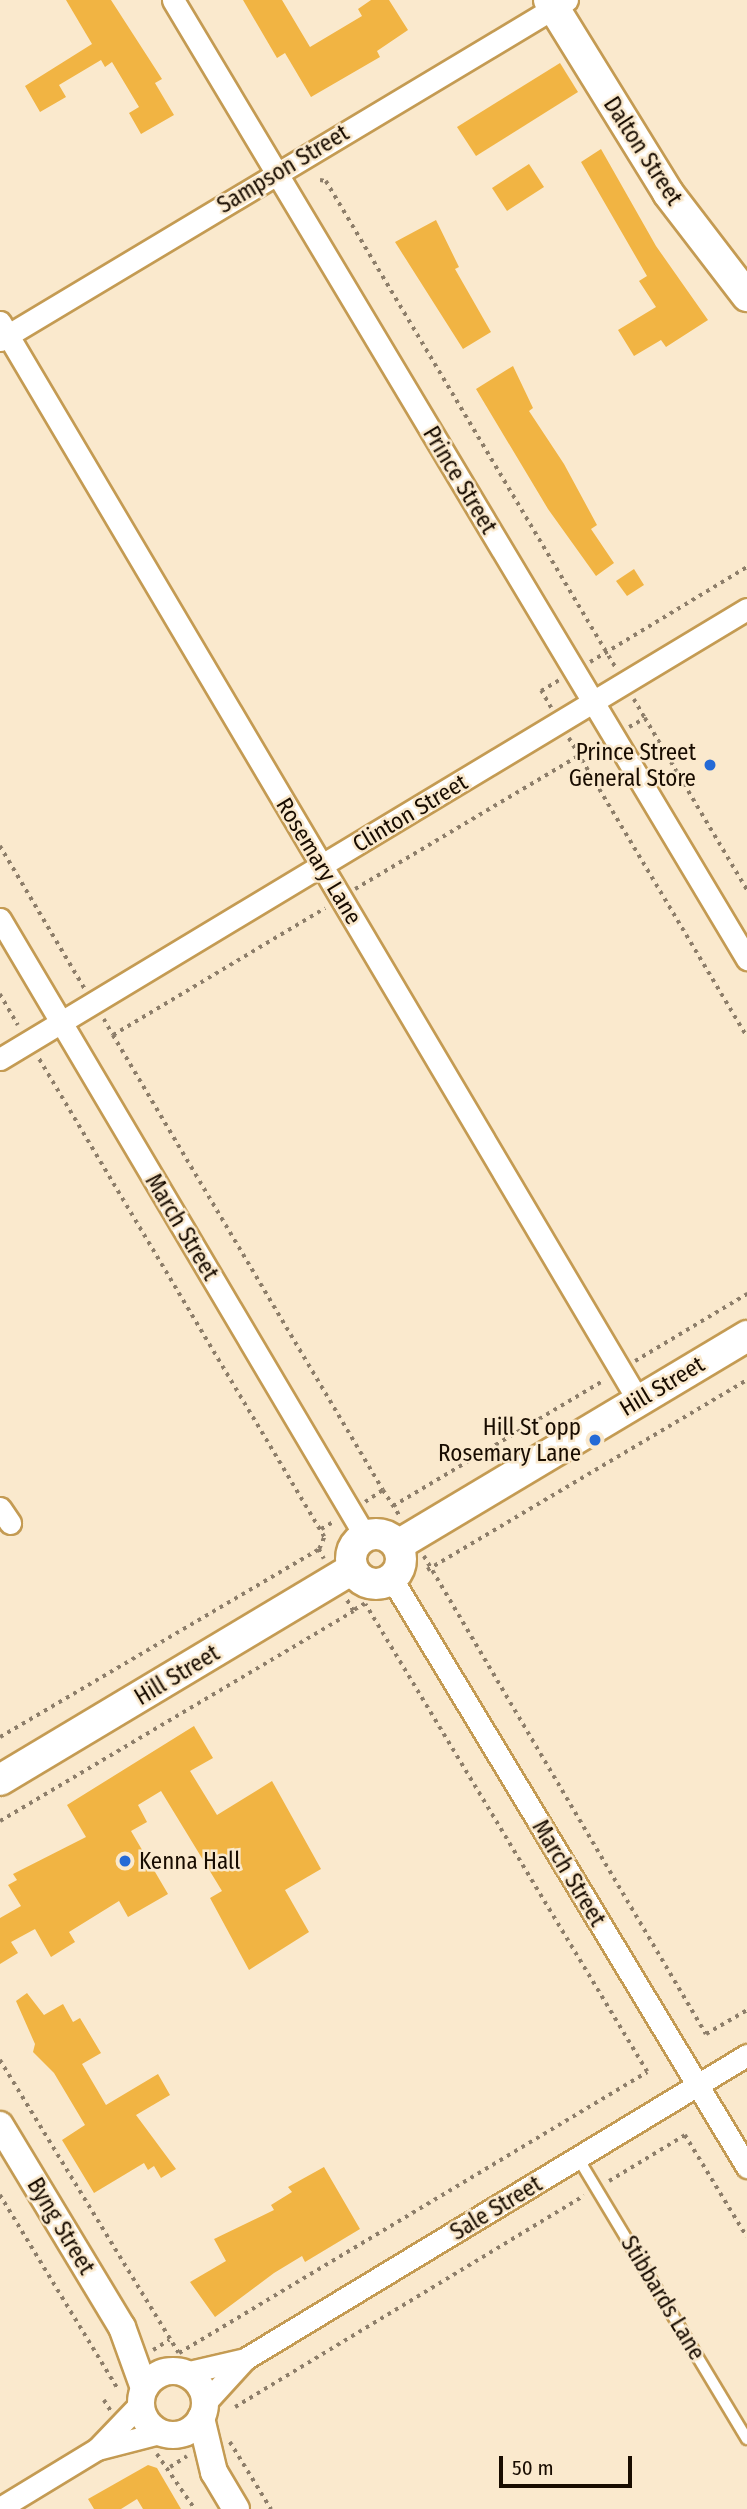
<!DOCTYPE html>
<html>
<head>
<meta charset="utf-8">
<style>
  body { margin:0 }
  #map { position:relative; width:747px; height:2509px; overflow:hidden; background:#fae9cd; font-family:"Fira Sans Condensed",sans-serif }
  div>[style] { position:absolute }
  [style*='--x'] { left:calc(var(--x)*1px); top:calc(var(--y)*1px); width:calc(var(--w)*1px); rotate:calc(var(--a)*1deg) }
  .building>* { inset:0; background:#f1b443 }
  .path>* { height:3.5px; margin-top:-1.75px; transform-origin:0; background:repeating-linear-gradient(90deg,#8d7e6a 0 3.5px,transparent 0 8.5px) }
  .roads { filter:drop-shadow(2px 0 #c49b53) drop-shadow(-2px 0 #c49b53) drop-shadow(0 2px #c49b53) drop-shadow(0 -2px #c49b53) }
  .service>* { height:10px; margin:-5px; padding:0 5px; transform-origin:5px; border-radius:5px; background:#fff }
  .minor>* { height:21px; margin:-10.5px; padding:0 10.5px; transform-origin:10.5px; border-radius:10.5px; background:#fff }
  .tertiary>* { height:26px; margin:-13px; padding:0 13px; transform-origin:13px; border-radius:13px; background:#fff }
  .tertiary>.ring { margin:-13px; padding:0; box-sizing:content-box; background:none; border:26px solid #fff; border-radius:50% }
  .secondary>* { height:30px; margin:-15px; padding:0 15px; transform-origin:15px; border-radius:15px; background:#fff }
  .secondary>.ring { margin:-15px; padding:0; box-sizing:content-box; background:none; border:30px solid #fff; border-radius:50% }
  .dots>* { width:19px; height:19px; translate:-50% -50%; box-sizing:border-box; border:4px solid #fae9cd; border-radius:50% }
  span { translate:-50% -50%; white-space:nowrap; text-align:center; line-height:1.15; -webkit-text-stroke:5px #fae9cd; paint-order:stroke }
  .street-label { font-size:23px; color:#180c00 }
  .poi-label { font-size:23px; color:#180c00 }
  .right { translate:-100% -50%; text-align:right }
  .left { translate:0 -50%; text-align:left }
  .scale { position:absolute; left:499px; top:2456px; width:133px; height:32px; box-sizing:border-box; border:4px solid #180c00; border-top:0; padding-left:9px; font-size:21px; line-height:24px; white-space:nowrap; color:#180c00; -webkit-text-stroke:5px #fae9cd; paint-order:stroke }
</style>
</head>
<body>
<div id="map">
  <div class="building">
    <div style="clip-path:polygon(66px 0,111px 0,162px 79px,155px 83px,174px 115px,141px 134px,129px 113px,139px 107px,112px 62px,105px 67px,101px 60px,59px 85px,66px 97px,40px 112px,25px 86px,92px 44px)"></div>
    <div style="clip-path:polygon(243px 0,282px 0,310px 47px,362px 16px,358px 9px,371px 0,389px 0,408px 30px,377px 51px,380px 57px,311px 97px,285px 53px,277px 58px)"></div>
    <div style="clip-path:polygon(560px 63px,578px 92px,476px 156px,457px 127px)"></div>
    <div style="clip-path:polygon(601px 149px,656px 246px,708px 320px,666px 347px,661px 340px,634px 356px,618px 330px,656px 307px,639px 281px,647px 276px,581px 162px)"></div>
    <div style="clip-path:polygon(529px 164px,544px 187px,507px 211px,492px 188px)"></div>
    <div style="clip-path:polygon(436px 220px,459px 267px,455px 269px,491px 332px,463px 349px,395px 242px)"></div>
    <div style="clip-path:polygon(513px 366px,533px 408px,529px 411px,564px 464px,597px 525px,591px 529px,614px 563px,596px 576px,548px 509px,476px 389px)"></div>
    <div style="clip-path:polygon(634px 569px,644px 585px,627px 596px,616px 581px)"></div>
    <div style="clip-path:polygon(194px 1726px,213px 1758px,190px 1771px,217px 1815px,272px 1781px,281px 1797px,321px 1869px,285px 1890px,309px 1932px,249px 1970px,210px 1898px,222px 1891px,161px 1791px,138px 1805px,147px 1822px,131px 1831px,168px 1894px,128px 1917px,119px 1901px,69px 1932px,75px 1942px,51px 1957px,35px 1929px,11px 1942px,18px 1953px,0 1964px,0 1918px,21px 1906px,8px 1885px,17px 1880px,13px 1874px,86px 1837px,67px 1805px)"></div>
    <div style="clip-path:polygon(27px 1993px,44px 2015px,63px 2004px,73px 2022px,80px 2018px,101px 2053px,82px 2064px,106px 2105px,158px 2074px,170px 2095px,136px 2115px,176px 2169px,161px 2178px,154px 2166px,148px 2170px,144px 2163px,94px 2193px,62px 2140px,85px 2125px,54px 2073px,33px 2052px,35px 2044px,16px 2001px)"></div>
    <div style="clip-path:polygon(324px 2167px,360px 2229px,305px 2262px,302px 2256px,274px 2273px,215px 2317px,190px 2282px,226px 2261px,214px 2239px,274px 2210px,271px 2205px,292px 2192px,288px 2187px)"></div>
    <div style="clip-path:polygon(148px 2465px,157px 2468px,181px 2509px,143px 2509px,137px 2499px,121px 2509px,94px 2509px,88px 2499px)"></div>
  </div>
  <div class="path">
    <div style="--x:320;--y:180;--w:6;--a:9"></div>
    <div style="--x:326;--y:181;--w:567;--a:59.23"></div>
    <div style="--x:590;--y:662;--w:184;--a:-31.2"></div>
    <div style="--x:634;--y:699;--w:22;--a:60"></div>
    <div style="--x:551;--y:708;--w:20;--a:-120"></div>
    <div style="--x:541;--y:691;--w:21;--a:-31"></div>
    <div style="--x:629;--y:727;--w:18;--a:-29"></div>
    <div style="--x:645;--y:718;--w:200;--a:59.3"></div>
    <div style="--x:569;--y:738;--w:348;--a:59.2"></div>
    <div style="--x:0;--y:846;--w:166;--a:59.3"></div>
    <div style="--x:355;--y:889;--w:283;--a:-30.8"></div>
    <div style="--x:0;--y:994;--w:36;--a:60"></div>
    <div style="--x:104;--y:1019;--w:18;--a:61"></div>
    <div style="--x:113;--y:1035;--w:247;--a:-30.9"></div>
    <div style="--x:113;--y:1035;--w:529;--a:59.31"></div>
    <div style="--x:635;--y:1361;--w:131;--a:-30.9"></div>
    <div style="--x:365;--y:1502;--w:22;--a:-34"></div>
    <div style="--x:383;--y:1490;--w:31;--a:57"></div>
    <div style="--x:393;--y:1506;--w:246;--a:-30.8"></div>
    <div style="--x:321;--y:1529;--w:16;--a:-30"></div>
    <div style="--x:319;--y:1549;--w:11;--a:63"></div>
    <div style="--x:424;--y:1556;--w:555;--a:59.46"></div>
    <div style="--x:706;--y:2034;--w:48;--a:-30.3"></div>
    <div style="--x:427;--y:1570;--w:372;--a:-30.7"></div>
    <div style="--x:0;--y:1737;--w:370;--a:-30.5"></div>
    <div style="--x:319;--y:1549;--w:13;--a:-67"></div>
    <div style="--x:324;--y:1537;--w:560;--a:-120.82"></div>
    <div style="--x:0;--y:1821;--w:411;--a:-30.7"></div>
    <div style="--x:0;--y:2060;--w:343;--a:58.6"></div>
    <div style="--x:179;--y:2353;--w:546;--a:-30.98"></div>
    <div style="--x:647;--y:2072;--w:546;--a:-121.07"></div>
    <div style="--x:365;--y:1604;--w:14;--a:150"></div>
    <div style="--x:353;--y:1611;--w:14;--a:-120"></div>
    <div style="--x:609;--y:2181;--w:89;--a:-31.2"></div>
    <div style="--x:685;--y:2135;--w:119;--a:58.7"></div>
    <div style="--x:0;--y:2195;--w:229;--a:58.7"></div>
    <div style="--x:153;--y:2350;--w:19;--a:-32"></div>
    <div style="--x:104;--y:2400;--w:13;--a:58"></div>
    <div style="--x:235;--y:2407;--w:408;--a:-31.2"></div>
    <div style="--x:230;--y:2442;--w:79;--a:58.5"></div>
    <div style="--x:157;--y:2454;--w:67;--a:55.4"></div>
    <div style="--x:170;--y:2467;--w:20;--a:-33"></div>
  </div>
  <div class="roads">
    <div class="service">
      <div style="--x:578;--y:2158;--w:328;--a:59"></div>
    </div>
    <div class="minor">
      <div style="--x:173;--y:0;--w:1118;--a:59.1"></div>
      <div style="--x:0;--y:322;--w:1253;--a:59.38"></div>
      <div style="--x:0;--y:340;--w:661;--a:-30.95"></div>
      <div style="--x:0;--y:919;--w:717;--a:59.39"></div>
      <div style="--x:0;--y:1059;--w:872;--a:-31.07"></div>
      <div style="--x:0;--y:1508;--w:18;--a:56"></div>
      <div style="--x:392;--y:1579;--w:687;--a:58.88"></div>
      <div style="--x:185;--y:2373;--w:62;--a:-13.1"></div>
      <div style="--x:205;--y:2403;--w:59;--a:-47.7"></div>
      <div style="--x:245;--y:2359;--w:587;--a:-31.2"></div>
      <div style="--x:97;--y:2449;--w:65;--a:-14.3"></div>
      <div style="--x:0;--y:2508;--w:114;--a:-31.3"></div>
      <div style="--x:97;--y:2449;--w:62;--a:-46.3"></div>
    </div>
    <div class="tertiary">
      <div style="--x:0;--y:2125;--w:236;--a:58.9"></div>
      <div style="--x:122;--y:2327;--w:65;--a:70.2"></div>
      <div class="ring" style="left:141px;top:2371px;width:38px;height:38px"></div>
      <div style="--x:201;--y:2418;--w:56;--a:76.5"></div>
      <div style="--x:214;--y:2472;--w:43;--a:59.3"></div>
    </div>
    <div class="secondary">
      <div style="--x:549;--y:0;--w:227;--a:58.3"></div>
      <div style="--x:668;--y:193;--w:130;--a:52.5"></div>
      <div class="ring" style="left:351px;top:1534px;width:20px;height:20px"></div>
      <div style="--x:398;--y:1545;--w:407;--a:-30.9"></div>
      <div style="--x:0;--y:1780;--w:411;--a:-30.9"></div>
    </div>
  </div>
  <div class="dots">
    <div style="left:710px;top:765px;background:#246ad6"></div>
    <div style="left:595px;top:1440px;background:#246ad6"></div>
    <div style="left:125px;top:1861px;background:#246ad6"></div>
  </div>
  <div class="street-label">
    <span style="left:643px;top:151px;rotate:57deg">Dalton Street</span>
    <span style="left:283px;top:169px;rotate:-31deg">Sampson Street</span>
    <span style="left:460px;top:480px;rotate:59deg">Prince Street</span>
    <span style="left:410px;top:813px;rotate:-31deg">Clinton Street</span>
    <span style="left:319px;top:861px;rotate:59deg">Rosemary Lane</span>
    <span style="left:182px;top:1227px;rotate:59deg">March Street</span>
    <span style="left:662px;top:1386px;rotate:-31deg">Hill Street</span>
    <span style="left:177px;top:1675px;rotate:-31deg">Hill Street</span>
    <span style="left:569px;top:1873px;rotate:59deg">March Street</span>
    <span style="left:496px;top:2208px;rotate:-31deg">Sale Street</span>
    <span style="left:61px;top:2226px;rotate:59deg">Byng Street</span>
    <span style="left:663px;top:2298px;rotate:59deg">Stibbards Lane</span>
  </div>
  <div class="poi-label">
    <span class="right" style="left:696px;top:765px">Prince Street<br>General Store</span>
    <span class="right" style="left:581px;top:1440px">Hill St opp<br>Rosemary Lane</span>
    <span class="left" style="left:139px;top:1861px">Kenna Hall</span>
  </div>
  <div class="scale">50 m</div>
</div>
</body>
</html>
